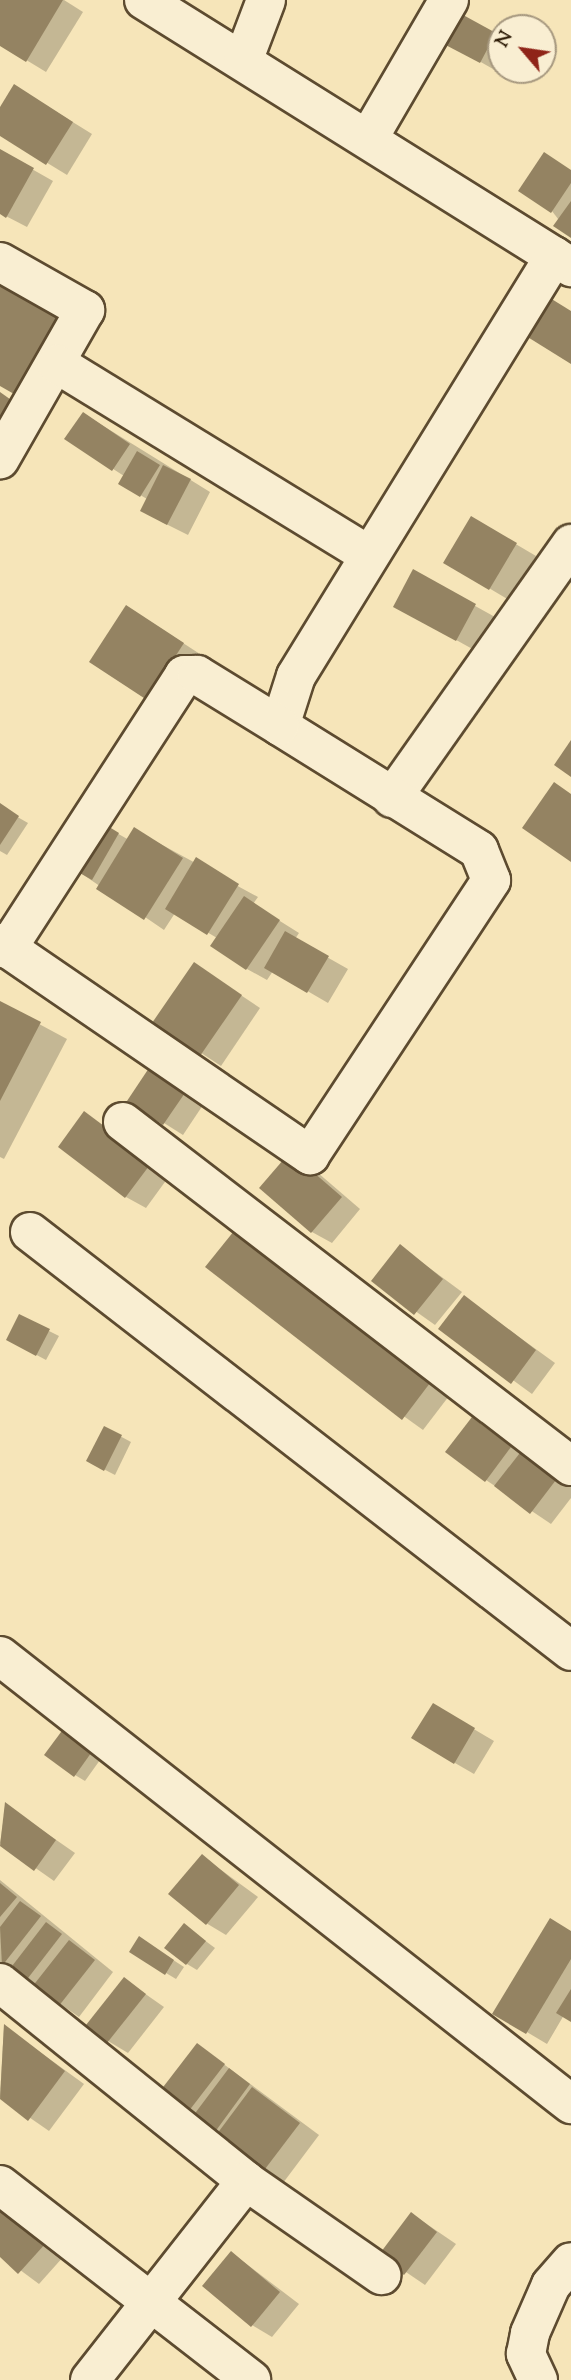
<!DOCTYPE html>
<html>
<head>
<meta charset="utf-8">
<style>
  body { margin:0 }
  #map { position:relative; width:571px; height:2380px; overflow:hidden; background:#f6e5b9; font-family:"Sorts Mill Goudy",serif }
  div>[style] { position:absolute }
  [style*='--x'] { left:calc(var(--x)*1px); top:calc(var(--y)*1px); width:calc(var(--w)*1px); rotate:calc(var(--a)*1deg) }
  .shadow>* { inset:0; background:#0003 }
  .building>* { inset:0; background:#948362 }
  .roads { filter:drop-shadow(2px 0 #5d4b30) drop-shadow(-2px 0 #5d4b30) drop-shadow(0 2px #5d4b30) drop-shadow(0 -2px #5d4b30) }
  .minor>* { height:38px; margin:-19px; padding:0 19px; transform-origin:19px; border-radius:19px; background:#f9eed2 }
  span { translate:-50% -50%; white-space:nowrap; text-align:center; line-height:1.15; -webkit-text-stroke:5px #f9eed2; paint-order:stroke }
  .north { position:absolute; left:487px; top:14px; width:70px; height:70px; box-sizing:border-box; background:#f9eed2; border:2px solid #a6987f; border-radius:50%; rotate:299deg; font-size:19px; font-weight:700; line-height:28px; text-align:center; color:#2a1803 }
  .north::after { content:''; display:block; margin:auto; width:24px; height:32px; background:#8f2418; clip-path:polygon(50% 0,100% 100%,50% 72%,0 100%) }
</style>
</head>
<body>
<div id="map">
  <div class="shadow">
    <div style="clip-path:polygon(2px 0,64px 0,83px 12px,46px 72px,0 44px)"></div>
    <div style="clip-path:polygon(455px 13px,501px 38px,500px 73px,458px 49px)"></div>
    <div style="clip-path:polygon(34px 98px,92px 134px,67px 175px,0 134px,0 110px)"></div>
    <div style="clip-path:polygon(0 151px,53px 181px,27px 227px,0 213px)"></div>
    <div style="clip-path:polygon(571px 171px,571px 236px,552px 211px)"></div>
    <div style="clip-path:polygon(84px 414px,210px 492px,188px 535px,162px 522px,147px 499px,120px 483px,124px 476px,67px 439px)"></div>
    <div style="clip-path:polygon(472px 518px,536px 556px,509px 600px,445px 562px)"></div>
    <div style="clip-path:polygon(414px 572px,495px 617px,476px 651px,395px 606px)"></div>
    <div style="clip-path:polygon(146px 619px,203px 656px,167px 710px)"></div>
    <div style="clip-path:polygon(0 807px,28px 823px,7px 855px,0 851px)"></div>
    <div style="clip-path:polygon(94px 820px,129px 840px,155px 841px,258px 897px,253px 904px,299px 933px,295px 939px,348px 969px,328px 1003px,273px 971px,267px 980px,247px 969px,212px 946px,217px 938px,175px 913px,164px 930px,69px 865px)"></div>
    <div style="clip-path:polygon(194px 964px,260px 1008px,221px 1066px,154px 1022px)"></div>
    <div style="clip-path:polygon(0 1003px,67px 1039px,4px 1159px,0 1157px)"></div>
    <div style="clip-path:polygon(153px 1064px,207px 1099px,183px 1135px,164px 1123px)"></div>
    <div style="clip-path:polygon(85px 1114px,170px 1175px,146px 1208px,126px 1197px)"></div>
    <div style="clip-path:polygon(310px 1166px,360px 1209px,332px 1243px,312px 1232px)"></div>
    <div style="clip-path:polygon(401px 1247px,462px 1292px,435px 1325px,373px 1281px)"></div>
    <div style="clip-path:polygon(464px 1297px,555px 1363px,532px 1394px,441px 1328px)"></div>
    <div style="clip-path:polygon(342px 1315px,449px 1396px,423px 1430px,373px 1394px)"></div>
    <div style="clip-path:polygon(49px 1331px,59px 1336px,46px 1360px,18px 1345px)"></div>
    <div style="clip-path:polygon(472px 1419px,571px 1484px,571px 1498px,551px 1524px,486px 1480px)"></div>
    <div style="clip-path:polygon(105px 1428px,131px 1442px,115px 1475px,88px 1461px)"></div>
    <div style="clip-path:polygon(433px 1705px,494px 1741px,474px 1774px,455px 1763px)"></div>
    <div style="clip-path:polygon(67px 1726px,105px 1753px,85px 1781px,75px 1775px)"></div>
    <div style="clip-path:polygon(6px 1805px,75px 1853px,54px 1881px,0 1843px)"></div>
    <div style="clip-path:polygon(202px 1856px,258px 1897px,226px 1935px,206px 1923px)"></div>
    <div style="clip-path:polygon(0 1880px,113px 1972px,79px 2017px,0 1962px)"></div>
    <div style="clip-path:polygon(184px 1925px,215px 1948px,197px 1970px,187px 1964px)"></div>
    <div style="clip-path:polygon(571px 1933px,571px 2020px,564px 2015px,547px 2044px,495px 2013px)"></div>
    <div style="clip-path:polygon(150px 1945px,184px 1967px,176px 1979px,166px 1973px)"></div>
    <div style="clip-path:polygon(124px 1979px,164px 2007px,128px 2053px,108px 2041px)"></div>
    <div style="clip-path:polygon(4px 2026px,84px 2084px,49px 2131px,0 2097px)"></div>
    <div style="clip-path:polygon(198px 2045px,319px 2135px,283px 2183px,186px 2115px)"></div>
    <div style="clip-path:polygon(0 2212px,64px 2256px,39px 2284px,0 2255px)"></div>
    <div style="clip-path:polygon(412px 2214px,456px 2244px,425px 2285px,381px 2255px)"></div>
    <div style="clip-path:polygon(232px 2253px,299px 2304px,272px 2337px,252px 2325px)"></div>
  </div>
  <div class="building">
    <div style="clip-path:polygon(0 0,63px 0,26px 62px,0 46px)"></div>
    <div style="clip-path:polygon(454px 10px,496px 33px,480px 63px,438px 41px)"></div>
    <div style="clip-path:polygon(14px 84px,73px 122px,46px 165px,0 136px,0 107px)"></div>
    <div style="clip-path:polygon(0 149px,34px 168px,6px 218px,0 214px)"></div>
    <div style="clip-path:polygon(544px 152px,571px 170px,571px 183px,551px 213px,518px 191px)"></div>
    <div style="clip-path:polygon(571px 201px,571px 238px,553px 226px)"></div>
    <div style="clip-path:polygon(0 273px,65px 314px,14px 394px,0 386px)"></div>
    <div style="clip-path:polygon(550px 298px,571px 311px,571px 364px,526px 336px)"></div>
    <div style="clip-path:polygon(0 392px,21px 407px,0 435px)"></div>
    <div style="clip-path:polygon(83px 412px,130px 444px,112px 471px,64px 439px)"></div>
    <div style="clip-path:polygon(137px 451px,160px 465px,140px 497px,118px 484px)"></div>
    <div style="clip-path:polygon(163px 465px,191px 479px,167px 525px,140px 511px)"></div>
    <div style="clip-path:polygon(471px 516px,517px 543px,489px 590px,443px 563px)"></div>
    <div style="clip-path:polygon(413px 569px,476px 604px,456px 641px,393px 607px)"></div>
    <div style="clip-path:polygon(126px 605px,184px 643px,147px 700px,89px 662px)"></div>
    <div style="clip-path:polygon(571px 740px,571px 777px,554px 765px)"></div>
    <div style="clip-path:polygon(554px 782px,571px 794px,571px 862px,522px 828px)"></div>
    <div style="clip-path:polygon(0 803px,19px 816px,0 845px)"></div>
    <div style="clip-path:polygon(93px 817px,119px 833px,92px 880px,66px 865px)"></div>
    <div style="clip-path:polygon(134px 827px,183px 858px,144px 920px,96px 889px)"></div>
    <div style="clip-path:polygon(196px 857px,239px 884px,207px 935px,165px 909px)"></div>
    <div style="clip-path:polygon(244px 896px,280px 920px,246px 970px,210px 946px)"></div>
    <div style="clip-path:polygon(285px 931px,329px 956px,307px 993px,264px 968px)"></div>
    <div style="clip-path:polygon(194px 962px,242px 995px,200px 1056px,152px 1023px)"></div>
    <div style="clip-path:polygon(0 1001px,41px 1022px,0 1101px)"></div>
    <div style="clip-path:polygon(153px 1062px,189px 1087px,163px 1125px,127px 1101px)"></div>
    <div style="clip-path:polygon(84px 1111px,152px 1162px,125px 1198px,58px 1147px)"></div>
    <div style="clip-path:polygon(290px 1152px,342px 1197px,311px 1233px,259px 1188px)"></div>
    <div style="clip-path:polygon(234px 1231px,430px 1383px,402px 1420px,205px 1267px)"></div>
    <div style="clip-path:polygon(400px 1244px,443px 1279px,414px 1315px,371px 1281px)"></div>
    <div style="clip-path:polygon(464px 1295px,536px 1350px,511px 1384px,438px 1329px)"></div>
    <div style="clip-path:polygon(19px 1314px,50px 1329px,36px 1356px,6px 1340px)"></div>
    <div style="clip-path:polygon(472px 1417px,511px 1447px,485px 1482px,445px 1452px)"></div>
    <div style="clip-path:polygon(104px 1426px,122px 1435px,104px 1471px,86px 1461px)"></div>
    <div style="clip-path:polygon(523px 1449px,559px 1476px,530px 1514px,494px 1486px)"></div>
    <div style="clip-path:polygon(433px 1703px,475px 1728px,454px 1764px,411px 1738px)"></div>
    <div style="clip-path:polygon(67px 1724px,96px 1746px,74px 1777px,44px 1755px)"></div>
    <div style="clip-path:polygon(5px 1802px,56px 1840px,34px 1871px,0 1846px)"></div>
    <div style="clip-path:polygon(202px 1854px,239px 1885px,206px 1925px,168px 1894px)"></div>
    <div style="clip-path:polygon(0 1883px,17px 1897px,0 1917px)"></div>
    <div style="clip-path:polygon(20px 1901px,41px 1916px,2px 1966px,0 1927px)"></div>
    <div style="clip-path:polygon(550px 1918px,571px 1931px,571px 1959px,526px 2034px,492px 2014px)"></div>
    <div style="clip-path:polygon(46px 1922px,62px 1934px,25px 1982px,9px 1970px)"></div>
    <div style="clip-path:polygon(184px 1923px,206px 1941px,186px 1965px,164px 1948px)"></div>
    <div style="clip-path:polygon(139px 1936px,174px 1960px,165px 1975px,129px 1952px)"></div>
    <div style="clip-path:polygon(69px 1940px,95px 1960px,58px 2007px,32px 1987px)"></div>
    <div style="clip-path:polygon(124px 1977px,146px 1994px,107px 2043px,86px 2025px)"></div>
    <div style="clip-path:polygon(571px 1989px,571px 2022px,556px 2013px)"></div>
    <div style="clip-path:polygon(4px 2024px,65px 2071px,28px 2121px,0 2099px)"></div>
    <div style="clip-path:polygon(197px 2043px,225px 2064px,185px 2116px,157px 2095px)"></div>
    <div style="clip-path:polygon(229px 2068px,250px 2084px,212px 2136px,190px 2120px)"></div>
    <div style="clip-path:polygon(252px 2087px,300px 2123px,262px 2173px,214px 2138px)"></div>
    <div style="clip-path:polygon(0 2209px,46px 2243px,18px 2274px,0 2257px)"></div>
    <div style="clip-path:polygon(411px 2212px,437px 2232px,404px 2275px,378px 2256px)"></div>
    <div style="clip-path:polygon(231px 2251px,280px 2292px,251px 2327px,202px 2286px)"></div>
  </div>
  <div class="roads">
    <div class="minor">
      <div style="--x:144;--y:0;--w:504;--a:32.02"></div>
      <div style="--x:243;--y:61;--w:65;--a:-69.3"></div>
      <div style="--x:368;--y:139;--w:161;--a:-59.8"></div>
      <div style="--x:0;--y:262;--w:98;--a:29.5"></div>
      <div style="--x:85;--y:310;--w:172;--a:119.7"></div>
      <div style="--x:57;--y:364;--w:366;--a:31.5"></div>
      <div style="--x:392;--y:798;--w:311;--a:-54.8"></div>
      <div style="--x:0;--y:943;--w:376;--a:34.4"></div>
      <div style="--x:310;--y:1155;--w:329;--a:-56.6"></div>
      <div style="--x:491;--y:880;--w:32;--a:-112"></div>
      <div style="--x:479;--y:850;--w:234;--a:-148.1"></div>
      <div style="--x:280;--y:726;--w:52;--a:-72.3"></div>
      <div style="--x:296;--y:676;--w:493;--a:-58.4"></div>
      <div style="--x:7;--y:949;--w:326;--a:-57.1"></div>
      <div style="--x:184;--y:675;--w:13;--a:0"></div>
      <div style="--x:197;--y:675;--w:97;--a:31.6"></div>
      <div style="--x:123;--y:1122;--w:565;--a:37.52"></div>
      <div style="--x:30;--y:1232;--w:684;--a:37.76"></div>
      <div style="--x:0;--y:1656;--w:726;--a:38.12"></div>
      <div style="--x:0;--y:1983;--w:316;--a:38.8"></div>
      <div style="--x:246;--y:2181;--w:165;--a:34.8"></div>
      <div style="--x:0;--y:2185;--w:318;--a:37.8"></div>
      <div style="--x:90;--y:2380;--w:253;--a:-51.9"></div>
      <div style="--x:538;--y:2380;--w:29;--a:-115"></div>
      <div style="--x:526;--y:2354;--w:21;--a:-79"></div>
      <div style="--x:530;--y:2333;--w:52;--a:-66.4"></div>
      <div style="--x:551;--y:2285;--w:30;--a:-49"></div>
    </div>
  </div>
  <div class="north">N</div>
</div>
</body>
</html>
